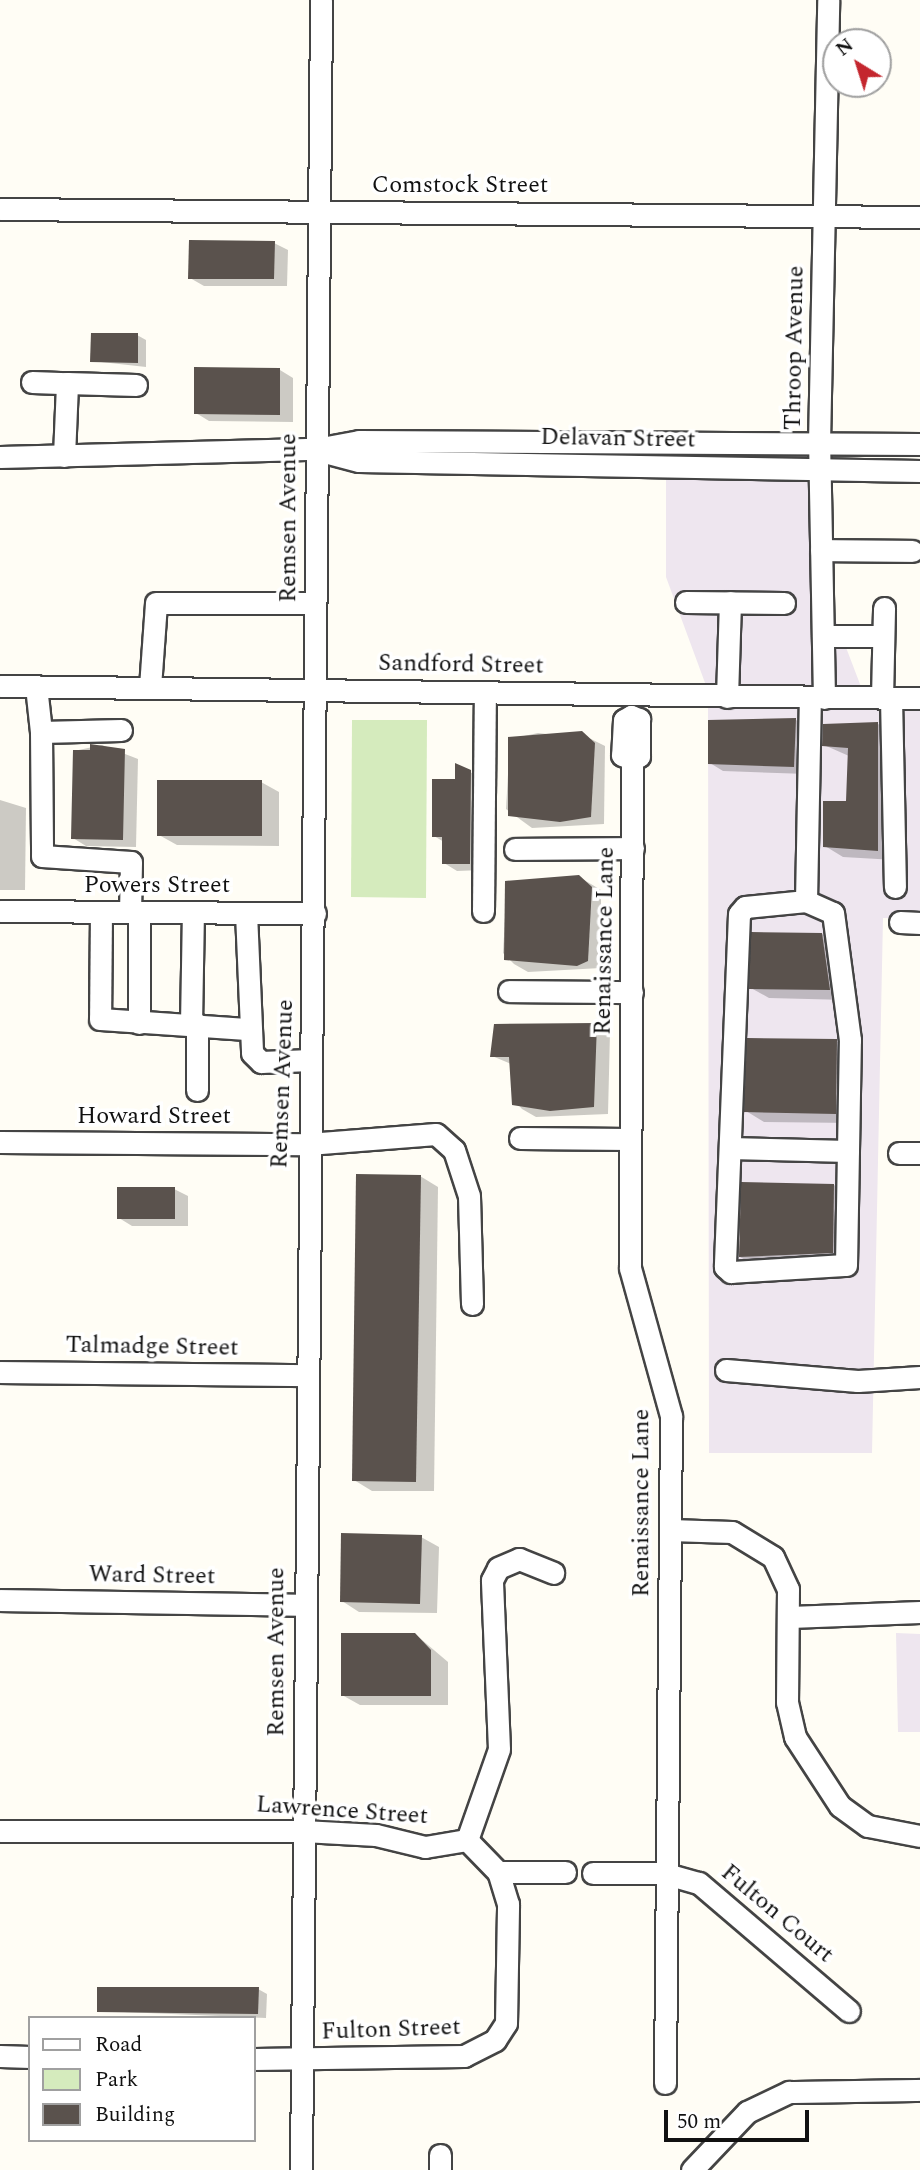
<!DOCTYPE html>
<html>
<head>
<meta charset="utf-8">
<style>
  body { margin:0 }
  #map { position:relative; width:920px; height:2170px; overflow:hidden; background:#fffdf5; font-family:Spectral,serif }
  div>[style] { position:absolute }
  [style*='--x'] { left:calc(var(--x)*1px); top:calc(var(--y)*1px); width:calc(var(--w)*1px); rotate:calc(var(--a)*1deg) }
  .industrial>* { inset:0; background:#eee6ef }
  .green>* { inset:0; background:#d5ebbd }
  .shadow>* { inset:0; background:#0003 }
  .building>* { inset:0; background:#5a524d }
  .roads { filter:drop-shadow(2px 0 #444) drop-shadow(-2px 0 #444) drop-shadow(0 2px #444) drop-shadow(0 -2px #444) }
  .minor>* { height:21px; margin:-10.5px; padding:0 10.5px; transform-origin:10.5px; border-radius:10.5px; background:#fff }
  span { translate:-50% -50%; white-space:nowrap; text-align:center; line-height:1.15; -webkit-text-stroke:7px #fff; paint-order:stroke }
  .street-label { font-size:24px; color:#111 }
  .legend { position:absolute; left:28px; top:2016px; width:228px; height:126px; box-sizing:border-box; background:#fff; border:2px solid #a0a0a0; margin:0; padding:9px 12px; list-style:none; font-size:21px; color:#111 }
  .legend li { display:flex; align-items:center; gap:14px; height:35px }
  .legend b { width:35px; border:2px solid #a0a0a0 }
  .north { position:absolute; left:822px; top:28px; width:70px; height:70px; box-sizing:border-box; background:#fff; border:2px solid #a0a0a0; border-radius:50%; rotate:322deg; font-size:19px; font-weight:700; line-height:28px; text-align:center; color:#111 }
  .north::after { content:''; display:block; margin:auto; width:24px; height:32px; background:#c4262e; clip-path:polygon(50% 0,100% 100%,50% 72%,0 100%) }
  .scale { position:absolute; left:664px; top:2110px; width:145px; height:32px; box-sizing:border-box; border:4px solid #111; border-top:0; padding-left:9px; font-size:21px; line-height:24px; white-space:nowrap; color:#111; -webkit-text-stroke:5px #fff; paint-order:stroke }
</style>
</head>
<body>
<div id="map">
  <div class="industrial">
    <div style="clip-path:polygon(666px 452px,820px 452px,818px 574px,863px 692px,920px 693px,920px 919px,883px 918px,872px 1453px,709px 1453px,708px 691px,666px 577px)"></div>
    <div style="clip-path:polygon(896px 1633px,920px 1634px,920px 1732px,898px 1732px)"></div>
  </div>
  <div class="green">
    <div style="clip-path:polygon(352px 720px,427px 720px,426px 898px,351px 897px)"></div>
  </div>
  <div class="shadow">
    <div style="clip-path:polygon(274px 243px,288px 250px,287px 286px,204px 286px,190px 278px)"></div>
    <div style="clip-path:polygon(137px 335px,146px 340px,146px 367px,92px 361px)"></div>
    <div style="clip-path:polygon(280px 370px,293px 378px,293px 422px,209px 421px,196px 413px)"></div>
    <div style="clip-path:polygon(796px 720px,809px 728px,807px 774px,723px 771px,710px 763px,710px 721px)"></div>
    <div style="clip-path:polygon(878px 724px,896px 734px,895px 860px,843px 857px,825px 846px,848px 803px,849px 756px,824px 745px)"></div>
    <div style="clip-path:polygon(538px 733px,591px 739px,605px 746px,604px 824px,532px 828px,506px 809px,510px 739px)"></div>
    <div style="clip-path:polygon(102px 745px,138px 759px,136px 847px,86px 846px,73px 838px,74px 751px)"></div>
    <div style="clip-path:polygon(470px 772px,484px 780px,483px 870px,457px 871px,444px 863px,444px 842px,434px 836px,457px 781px)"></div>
    <div style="clip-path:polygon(261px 782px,279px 792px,279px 846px,177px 845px,159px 835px)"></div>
    <div style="clip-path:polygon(0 800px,26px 808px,25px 890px,0 890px)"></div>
    <div style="clip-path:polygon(579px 877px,601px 890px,601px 968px,528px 972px,514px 964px,503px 953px,507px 883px)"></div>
    <div style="clip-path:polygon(822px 934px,840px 945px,847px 1000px,769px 998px,751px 988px)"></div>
    <div style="clip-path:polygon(597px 1025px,610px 1033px,608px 1114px,536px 1117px,522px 1109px,513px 1099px,511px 1064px,492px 1056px)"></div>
    <div style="clip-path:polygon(836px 1041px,854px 1051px,853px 1123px,764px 1122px,746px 1111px)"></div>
    <div style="clip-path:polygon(420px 1176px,438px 1187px,434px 1491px,372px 1491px,354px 1480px)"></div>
    <div style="clip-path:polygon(834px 1185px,852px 1196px,851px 1262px,758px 1267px,740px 1257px)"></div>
    <div style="clip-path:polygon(174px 1189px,188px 1196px,188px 1226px,132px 1226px,119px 1218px)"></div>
    <div style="clip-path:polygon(421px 1537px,439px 1547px,437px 1613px,359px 1612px,342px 1601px)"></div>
    <div style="clip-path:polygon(415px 1634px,448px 1662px,448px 1705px,360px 1705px,342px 1695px)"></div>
    <div style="clip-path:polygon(258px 1989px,267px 1994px,266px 2018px,99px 2011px)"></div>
  </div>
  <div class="building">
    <div style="clip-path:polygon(189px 240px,275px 241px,274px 279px,188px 279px)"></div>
    <div style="clip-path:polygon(91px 333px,138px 333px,138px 363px,90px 362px)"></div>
    <div style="clip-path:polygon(194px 367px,280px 368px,280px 415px,194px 414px)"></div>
    <div style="clip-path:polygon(796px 718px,794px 767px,708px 764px,708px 720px)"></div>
    <div style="clip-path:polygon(878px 722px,878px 851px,823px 847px,823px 801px,846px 801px,848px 748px,822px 746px,823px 724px)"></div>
    <div style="clip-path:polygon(582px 731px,595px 743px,591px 817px,560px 822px,508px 816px,508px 737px)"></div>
    <div style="clip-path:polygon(90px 744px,125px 749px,123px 840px,71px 839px,73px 750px,90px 750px)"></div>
    <div style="clip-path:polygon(455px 763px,471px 770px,470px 864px,442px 864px,442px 837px,432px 837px,432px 779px,455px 779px)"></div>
    <div style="clip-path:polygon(157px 780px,262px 780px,262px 836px,157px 836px)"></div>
    <div style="clip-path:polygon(579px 875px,592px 887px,588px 961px,577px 966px,504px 960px,505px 881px)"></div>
    <div style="clip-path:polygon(751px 932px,822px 933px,830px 990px,749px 989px)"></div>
    <div style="clip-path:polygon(597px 1023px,594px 1107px,550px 1111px,512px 1105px,509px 1057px,490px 1057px,494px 1024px)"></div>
    <div style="clip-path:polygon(747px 1038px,837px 1039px,836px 1114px,744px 1112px)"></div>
    <div style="clip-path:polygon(356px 1174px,421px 1175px,416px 1482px,352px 1481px)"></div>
    <div style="clip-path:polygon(741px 1182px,834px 1184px,833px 1253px,739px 1257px)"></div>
    <div style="clip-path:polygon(117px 1187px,175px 1187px,175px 1219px,117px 1219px)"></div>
    <div style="clip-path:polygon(341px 1533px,422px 1535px,420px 1604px,340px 1602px)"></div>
    <div style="clip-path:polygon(341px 1633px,415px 1633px,431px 1650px,431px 1696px,341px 1696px)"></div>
    <div style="clip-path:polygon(97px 1987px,259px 1987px,258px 2014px,97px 2012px)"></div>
  </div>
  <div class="roads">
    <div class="minor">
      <div style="--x:0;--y:209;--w:920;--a:0.5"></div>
      <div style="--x:32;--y:382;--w:35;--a:2"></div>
      <div style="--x:321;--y:451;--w:39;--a:15"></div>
      <div style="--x:359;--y:461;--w:561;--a:1.02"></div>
      <div style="--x:64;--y:456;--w:73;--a:-87.6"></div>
      <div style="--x:67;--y:383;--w:69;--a:1.7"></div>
      <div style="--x:0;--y:457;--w:316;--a:-1.5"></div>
      <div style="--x:316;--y:449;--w:44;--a:-10.5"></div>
      <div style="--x:359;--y:441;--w:561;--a:0.31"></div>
      <div style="--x:821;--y:550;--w:91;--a:0.6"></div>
      <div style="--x:686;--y:602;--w:98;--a:0.6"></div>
      <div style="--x:823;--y:636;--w:60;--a:0"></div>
      <div style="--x:0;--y:686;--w:920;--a:0.75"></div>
      <div style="--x:36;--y:686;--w:46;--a:83.8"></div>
      <div style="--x:150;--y:687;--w:84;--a:-85.9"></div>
      <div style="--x:156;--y:603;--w:159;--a:0"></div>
      <div style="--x:727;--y:697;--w:95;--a:-88.2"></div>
      <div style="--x:824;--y:698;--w:255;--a:-91.1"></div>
      <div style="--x:819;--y:443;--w:443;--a:-88.8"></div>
      <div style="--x:882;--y:698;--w:90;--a:-88.7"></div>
      <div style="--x:891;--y:698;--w:189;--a:88.8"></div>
      <div style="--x:631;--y:716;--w:8;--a:150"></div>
      <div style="--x:624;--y:720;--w:35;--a:93"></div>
      <div style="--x:622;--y:755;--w:11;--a:22"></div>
      <div style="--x:631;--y:716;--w:9;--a:21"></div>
      <div style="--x:639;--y:719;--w:37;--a:90"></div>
      <div style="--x:639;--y:756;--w:8;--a:157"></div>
      <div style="--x:121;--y:730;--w:80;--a:178.6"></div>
      <div style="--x:41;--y:732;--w:124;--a:89.5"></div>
      <div style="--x:42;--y:856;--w:89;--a:3.9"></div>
      <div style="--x:131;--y:862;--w:50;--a:91.1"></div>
      <div style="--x:632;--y:759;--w:509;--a:90.23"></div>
      <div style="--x:630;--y:1268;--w:154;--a:74.5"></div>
      <div style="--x:671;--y:1416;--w:667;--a:90.52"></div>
      <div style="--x:515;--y:849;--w:118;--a:-0.5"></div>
      <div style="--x:806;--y:901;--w:61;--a:174.4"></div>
      <div style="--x:745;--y:907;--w:9;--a:131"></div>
      <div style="--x:739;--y:914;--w:353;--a:92.3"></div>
      <div style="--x:725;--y:1267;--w:8;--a:40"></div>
      <div style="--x:731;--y:1272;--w:115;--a:-3.5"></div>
      <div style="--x:846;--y:1265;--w:225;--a:-89"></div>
      <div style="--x:850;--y:1040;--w:128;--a:-97.6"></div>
      <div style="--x:833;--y:913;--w:30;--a:-156"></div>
      <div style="--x:806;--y:901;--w:204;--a:-88.9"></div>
      <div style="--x:0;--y:911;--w:315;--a:0.4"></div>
      <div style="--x:483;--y:911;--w:219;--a:-89.5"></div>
      <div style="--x:101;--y:912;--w:107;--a:90.5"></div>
      <div style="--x:100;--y:1019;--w:147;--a:3.9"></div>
      <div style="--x:246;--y:913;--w:140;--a:87.5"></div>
      <div style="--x:252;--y:1053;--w:13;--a:45"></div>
      <div style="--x:261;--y:1062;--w:49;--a:-2.3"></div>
      <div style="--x:900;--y:922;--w:20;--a:3"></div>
      <div style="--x:509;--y:991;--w:123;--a:0.5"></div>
      <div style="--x:139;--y:1023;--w:111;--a:-90"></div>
      <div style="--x:191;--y:1024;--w:111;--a:-89"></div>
      <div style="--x:197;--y:1090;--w:66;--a:-90"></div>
      <div style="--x:520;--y:1138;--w:108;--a:0.5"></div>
      <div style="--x:0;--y:1142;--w:308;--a:0.4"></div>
      <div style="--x:308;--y:1144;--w:128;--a:-4.5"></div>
      <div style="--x:436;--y:1134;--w:24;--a:42"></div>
      <div style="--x:454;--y:1150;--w:48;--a:71.9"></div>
      <div style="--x:469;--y:1196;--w:108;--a:88.4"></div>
      <div style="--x:730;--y:1148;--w:118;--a:1.5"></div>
      <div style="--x:899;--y:1153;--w:21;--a:0"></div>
      <div style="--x:726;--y:1370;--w:132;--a:4.8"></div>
      <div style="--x:858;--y:1381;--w:62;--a:-3.7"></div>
      <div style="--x:0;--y:1372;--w:304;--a:0.6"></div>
      <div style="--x:670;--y:1530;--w:62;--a:1.8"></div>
      <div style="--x:732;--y:1532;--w:48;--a:31.4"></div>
      <div style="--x:773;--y:1557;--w:35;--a:65"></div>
      <div style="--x:788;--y:1589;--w:113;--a:90.5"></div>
      <div style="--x:787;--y:1702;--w:36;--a:77"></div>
      <div style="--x:795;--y:1737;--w:82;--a:56.9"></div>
      <div style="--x:840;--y:1806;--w:34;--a:36"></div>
      <div style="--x:868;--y:1826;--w:53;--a:10.9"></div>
      <div style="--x:0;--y:1600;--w:304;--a:0.9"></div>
      <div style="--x:790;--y:1617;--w:130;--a:-2.2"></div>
      <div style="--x:0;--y:1831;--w:303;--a:0"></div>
      <div style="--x:303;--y:1831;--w:73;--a:3.1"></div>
      <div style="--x:376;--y:1835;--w:50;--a:13.8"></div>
      <div style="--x:425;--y:1847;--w:43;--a:-9.5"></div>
      <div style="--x:467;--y:1840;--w:96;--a:-70.6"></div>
      <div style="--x:499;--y:1749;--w:169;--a:-92.4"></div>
      <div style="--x:492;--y:1580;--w:13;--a:-63"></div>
      <div style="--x:498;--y:1568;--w:23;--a:-23"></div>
      <div style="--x:519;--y:1559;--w:37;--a:22"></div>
      <div style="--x:498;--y:1872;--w:67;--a:0"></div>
      <div style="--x:593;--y:1873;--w:70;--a:0"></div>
      <div style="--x:663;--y:1873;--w:37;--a:16"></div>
      <div style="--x:699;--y:1883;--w:197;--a:40.5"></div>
      <div style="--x:0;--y:2056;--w:30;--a:2"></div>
      <div style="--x:254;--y:2059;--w:210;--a:-0.8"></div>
      <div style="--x:464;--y:2056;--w:35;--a:-27"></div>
      <div style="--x:495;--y:2040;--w:20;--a:-57"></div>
      <div style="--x:506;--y:2023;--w:119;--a:-89"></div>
      <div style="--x:508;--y:1904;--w:34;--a:-107"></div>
      <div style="--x:498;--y:1872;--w:45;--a:-134.1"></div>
      <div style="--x:301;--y:2170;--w:2170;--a:-89.47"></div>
      <div style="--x:440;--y:2170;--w:15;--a:-90"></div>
      <div style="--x:692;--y:2170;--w:80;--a:-46.5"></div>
      <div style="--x:747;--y:2112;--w:47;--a:-25.5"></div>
      <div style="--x:789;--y:2092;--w:131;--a:-0.9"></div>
    </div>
  </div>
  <div class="street-label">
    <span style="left:460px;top:186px">Comstock Street</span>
    <span style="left:795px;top:348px;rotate:-89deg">Throop Avenue</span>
    <span style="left:618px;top:439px;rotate:1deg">Delavan Street</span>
    <span style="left:289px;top:518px;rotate:-90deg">Remsen Avenue</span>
    <span style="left:461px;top:665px;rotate:1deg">Sandford Street</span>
    <span style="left:157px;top:886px">Powers Street</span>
    <span style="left:605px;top:941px;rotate:-89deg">Renaissance Lane</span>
    <span style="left:283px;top:1084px;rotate:-88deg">Remsen Avenue</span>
    <span style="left:154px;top:1117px">Howard Street</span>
    <span style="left:152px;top:1347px;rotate:1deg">Talmadge Street</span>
    <span style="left:642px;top:1503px;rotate:-90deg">Renaissance Lane</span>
    <span style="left:152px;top:1576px;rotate:1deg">Ward Street</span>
    <span style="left:277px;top:1652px;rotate:-90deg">Remsen Avenue</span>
    <span style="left:342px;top:1811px;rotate:4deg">Lawrence Street</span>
    <span style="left:777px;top:1914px;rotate:40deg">Fulton Court</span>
    <span style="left:391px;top:2030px;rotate:-2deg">Fulton Street</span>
  </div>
  <ul class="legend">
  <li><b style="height:9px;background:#fff"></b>Road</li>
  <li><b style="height:19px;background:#d5ebbd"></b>Park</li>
  <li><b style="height:19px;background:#5a524d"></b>Building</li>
  </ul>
  <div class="north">N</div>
  <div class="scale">50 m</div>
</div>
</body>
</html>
